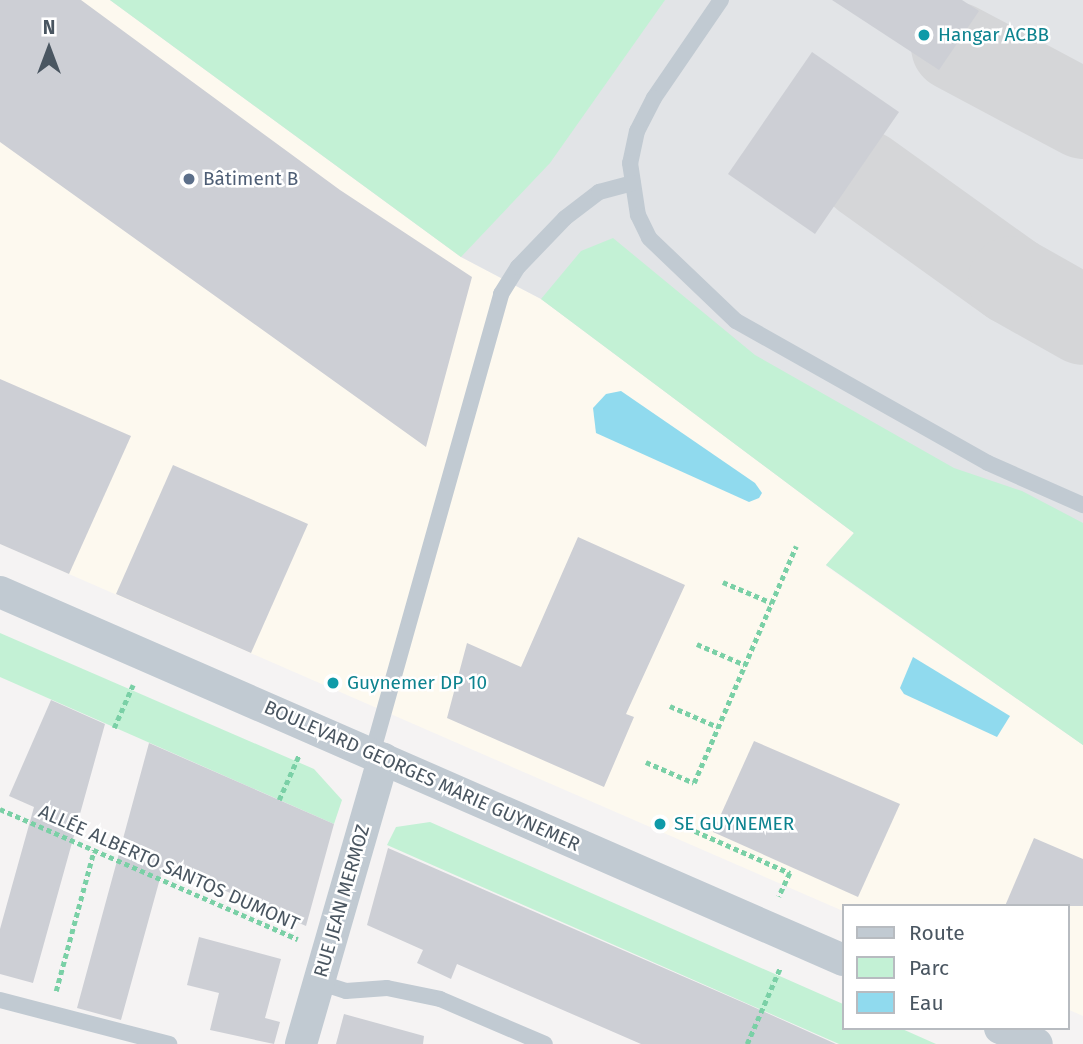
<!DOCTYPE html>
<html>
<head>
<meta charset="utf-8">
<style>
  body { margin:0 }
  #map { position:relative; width:1083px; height:1044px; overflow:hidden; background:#f5f3f3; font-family:"Fira Sans",sans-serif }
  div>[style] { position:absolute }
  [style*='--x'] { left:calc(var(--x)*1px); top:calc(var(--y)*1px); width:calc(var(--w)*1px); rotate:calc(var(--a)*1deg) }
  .commercial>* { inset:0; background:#fdf9ef }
  .airport>* { inset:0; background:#e2e4e7 }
  .green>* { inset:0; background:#c3f1d5 }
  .water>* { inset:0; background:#90daee }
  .taxiway>* { height:89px; margin:-44.5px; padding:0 44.5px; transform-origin:44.5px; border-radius:44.5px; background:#d5d6d8 }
  .building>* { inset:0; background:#cdcfd5 }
  .path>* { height:4.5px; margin-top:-2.25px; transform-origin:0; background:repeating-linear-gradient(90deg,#7ad0a6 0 5px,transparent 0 8.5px) }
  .service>* { height:16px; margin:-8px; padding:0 8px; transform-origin:8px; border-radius:8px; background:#c1cad2 }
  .minor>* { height:32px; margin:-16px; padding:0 16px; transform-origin:16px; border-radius:16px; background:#c1cad2 }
  .dots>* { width:19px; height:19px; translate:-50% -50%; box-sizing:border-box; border:4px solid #fff; border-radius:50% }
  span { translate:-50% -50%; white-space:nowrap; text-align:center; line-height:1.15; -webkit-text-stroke:5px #fff; paint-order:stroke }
  .culture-label { font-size:19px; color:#0d838f }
  .left { translate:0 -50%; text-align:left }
  .service-label { font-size:19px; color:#4e5e75 }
  .street-label { font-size:19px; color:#4a5661 }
  .legend { position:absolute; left:842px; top:904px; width:228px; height:126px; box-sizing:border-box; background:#fff; border:2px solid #b7bbc0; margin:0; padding:9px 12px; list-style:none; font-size:21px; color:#4a5661 }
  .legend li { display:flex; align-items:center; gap:14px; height:35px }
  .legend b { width:35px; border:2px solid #b7bbc0 }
  .north { position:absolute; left:14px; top:14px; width:70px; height:70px; -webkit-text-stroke:5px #fff; paint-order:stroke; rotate:0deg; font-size:19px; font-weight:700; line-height:28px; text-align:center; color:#4a5661 }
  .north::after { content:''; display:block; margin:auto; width:24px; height:32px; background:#4a5661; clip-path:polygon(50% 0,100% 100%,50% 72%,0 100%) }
</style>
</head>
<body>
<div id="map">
  <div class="commercial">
    <div style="clip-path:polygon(0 0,110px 0,461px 257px,541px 299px,854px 533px,826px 566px,1083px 745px,1083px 1016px,1067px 1009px,1067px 906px,843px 906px,843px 911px,0 544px)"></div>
  </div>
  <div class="airport">
    <div style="clip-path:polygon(110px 0,1083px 0,1083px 745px,826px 565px,854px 533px,541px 299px,461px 257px)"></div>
  </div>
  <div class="green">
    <div style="clip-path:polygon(110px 0,665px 0,550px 163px,461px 257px)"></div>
    <div style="clip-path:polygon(613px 238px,755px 355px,954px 468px,1022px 491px,1083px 523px,1083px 745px,826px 565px,854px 533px,541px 299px,581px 251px)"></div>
    <div style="clip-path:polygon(0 633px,314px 769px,342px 800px,334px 824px,0 677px)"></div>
    <div style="clip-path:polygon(430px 822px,843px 1004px,843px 1028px,900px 1028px,936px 1044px,839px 1044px,387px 845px,396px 827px)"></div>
  </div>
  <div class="water">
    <div style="clip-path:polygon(621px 391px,755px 483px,762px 493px,759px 498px,749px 502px,596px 433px,593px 408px,606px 394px)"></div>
    <div style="clip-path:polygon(913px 657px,1010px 716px,997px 737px,904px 694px,900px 688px)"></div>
  </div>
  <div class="taxiway">
    <div style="--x:955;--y:46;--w:145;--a:28"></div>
    <div style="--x:864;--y:174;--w:182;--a:35.6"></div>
    <div style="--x:1012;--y:280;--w:81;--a:29.4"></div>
  </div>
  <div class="building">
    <div style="clip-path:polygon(0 0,81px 0,340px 190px,472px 277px,426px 447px,0 142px)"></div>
    <div style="clip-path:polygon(832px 0,962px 0,979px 11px,939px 70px)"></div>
    <div style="clip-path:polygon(812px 52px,899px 112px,815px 234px,728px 174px)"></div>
    <div style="clip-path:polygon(0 379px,131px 436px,69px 574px,0 544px)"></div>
    <div style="clip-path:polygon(173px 465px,308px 524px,251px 653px,116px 594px)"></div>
    <div style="clip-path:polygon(578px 537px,685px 585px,626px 714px,634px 717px,604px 787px,447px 718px,467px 643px,521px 667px)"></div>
    <div style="clip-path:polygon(51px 700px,105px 724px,33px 983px,0 974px,0 929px,34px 807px,9px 796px)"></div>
    <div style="clip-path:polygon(754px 741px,900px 804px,858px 897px,713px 832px)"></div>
    <div style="clip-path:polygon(149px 743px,334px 824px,306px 926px,164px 864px,121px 1020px,77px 1008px)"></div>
    <div style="clip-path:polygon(1034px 838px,1083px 859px,1083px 906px,1005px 906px)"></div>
    <div style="clip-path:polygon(388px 848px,749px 1005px,836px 1044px,641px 1044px,457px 964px,451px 979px,417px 963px,423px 950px,367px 925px)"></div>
    <div style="clip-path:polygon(199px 937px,281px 959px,265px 1018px,280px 1022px,274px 1044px,210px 1030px,219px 993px,187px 985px)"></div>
    <div style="clip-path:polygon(344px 1014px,424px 1036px,423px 1044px,336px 1044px)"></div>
  </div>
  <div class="path">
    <div style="--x:723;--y:582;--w:53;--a:23.2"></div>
    <div style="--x:697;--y:644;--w:52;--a:23.6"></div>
    <div style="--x:670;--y:706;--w:52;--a:23.6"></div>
    <div style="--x:114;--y:728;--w:47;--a:-66.2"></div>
    <div style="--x:646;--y:762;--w:52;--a:23.6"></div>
    <div style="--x:694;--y:783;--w:258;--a:-66.7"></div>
    <div style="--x:279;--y:800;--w:49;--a:-66"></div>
    <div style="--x:0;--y:809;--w:325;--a:23.6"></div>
    <div style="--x:695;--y:831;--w:104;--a:23.9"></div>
    <div style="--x:790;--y:873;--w:26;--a:115"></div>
    <div style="--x:56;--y:991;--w:146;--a:-74.9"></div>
    <div style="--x:747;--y:1044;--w:83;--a:-66.5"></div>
  </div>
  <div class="service">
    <div style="--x:721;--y:0;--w:119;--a:124.4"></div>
    <div style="--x:654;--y:98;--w:37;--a:117"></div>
    <div style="--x:637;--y:131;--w:33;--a:102"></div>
    <div style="--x:630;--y:163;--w:53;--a:81.3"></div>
    <div style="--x:638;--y:215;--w:25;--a:64"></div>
    <div style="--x:649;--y:238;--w:120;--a:43.7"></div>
    <div style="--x:736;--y:321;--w:289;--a:29.4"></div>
    <div style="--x:988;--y:463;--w:104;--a:23.9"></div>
    <div style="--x:372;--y:754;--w:478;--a:-74.3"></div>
    <div style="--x:501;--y:294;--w:32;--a:-58"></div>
    <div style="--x:518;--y:267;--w:68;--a:-46.2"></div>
    <div style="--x:565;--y:218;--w:43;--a:-37.4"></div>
    <div style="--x:599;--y:192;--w:35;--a:-15"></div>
    <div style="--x:318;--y:982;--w:29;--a:18"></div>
    <div style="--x:346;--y:991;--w:41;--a:-4.2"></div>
    <div style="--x:387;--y:988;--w:54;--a:11.7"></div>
    <div style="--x:440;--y:999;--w:114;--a:23.2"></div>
    <div style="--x:0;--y:1000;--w:175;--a:14.6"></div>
  </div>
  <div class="minor">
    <div style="--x:0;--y:592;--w:920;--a:23.58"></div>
    <div style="--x:1000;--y:1028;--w:40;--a:23.4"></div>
    <div style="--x:301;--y:1044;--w:297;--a:-73.9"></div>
  </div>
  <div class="dots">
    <div style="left:924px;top:35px;background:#0f9aa8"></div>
    <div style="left:189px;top:179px;background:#5c6f8a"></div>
    <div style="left:333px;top:683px;background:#0f9aa8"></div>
    <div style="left:660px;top:824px;background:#0f9aa8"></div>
  </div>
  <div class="culture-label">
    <span class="left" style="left:938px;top:35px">Hangar ACBB</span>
    <span class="left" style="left:347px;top:683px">Guynemer DP 10</span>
    <span class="left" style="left:674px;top:824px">SE GUYNEMER</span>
  </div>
  <div class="service-label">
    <span class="left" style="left:203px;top:179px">Bâtiment B</span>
  </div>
  <div class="street-label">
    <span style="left:422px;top:776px;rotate:24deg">BOULEVARD GEORGES MARIE GUYNEMER</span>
    <span style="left:169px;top:868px;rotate:24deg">ALLÉE ALBERTO SANTOS DUMONT</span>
    <span style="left:342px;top:901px;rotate:-74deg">RUE JEAN MERMOZ</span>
  </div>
  <ul class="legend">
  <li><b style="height:9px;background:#c1cad2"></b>Route</li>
  <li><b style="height:19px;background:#c3f1d5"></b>Parc</li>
  <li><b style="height:19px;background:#90daee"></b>Eau</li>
  </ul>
  <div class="north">N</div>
</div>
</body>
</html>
